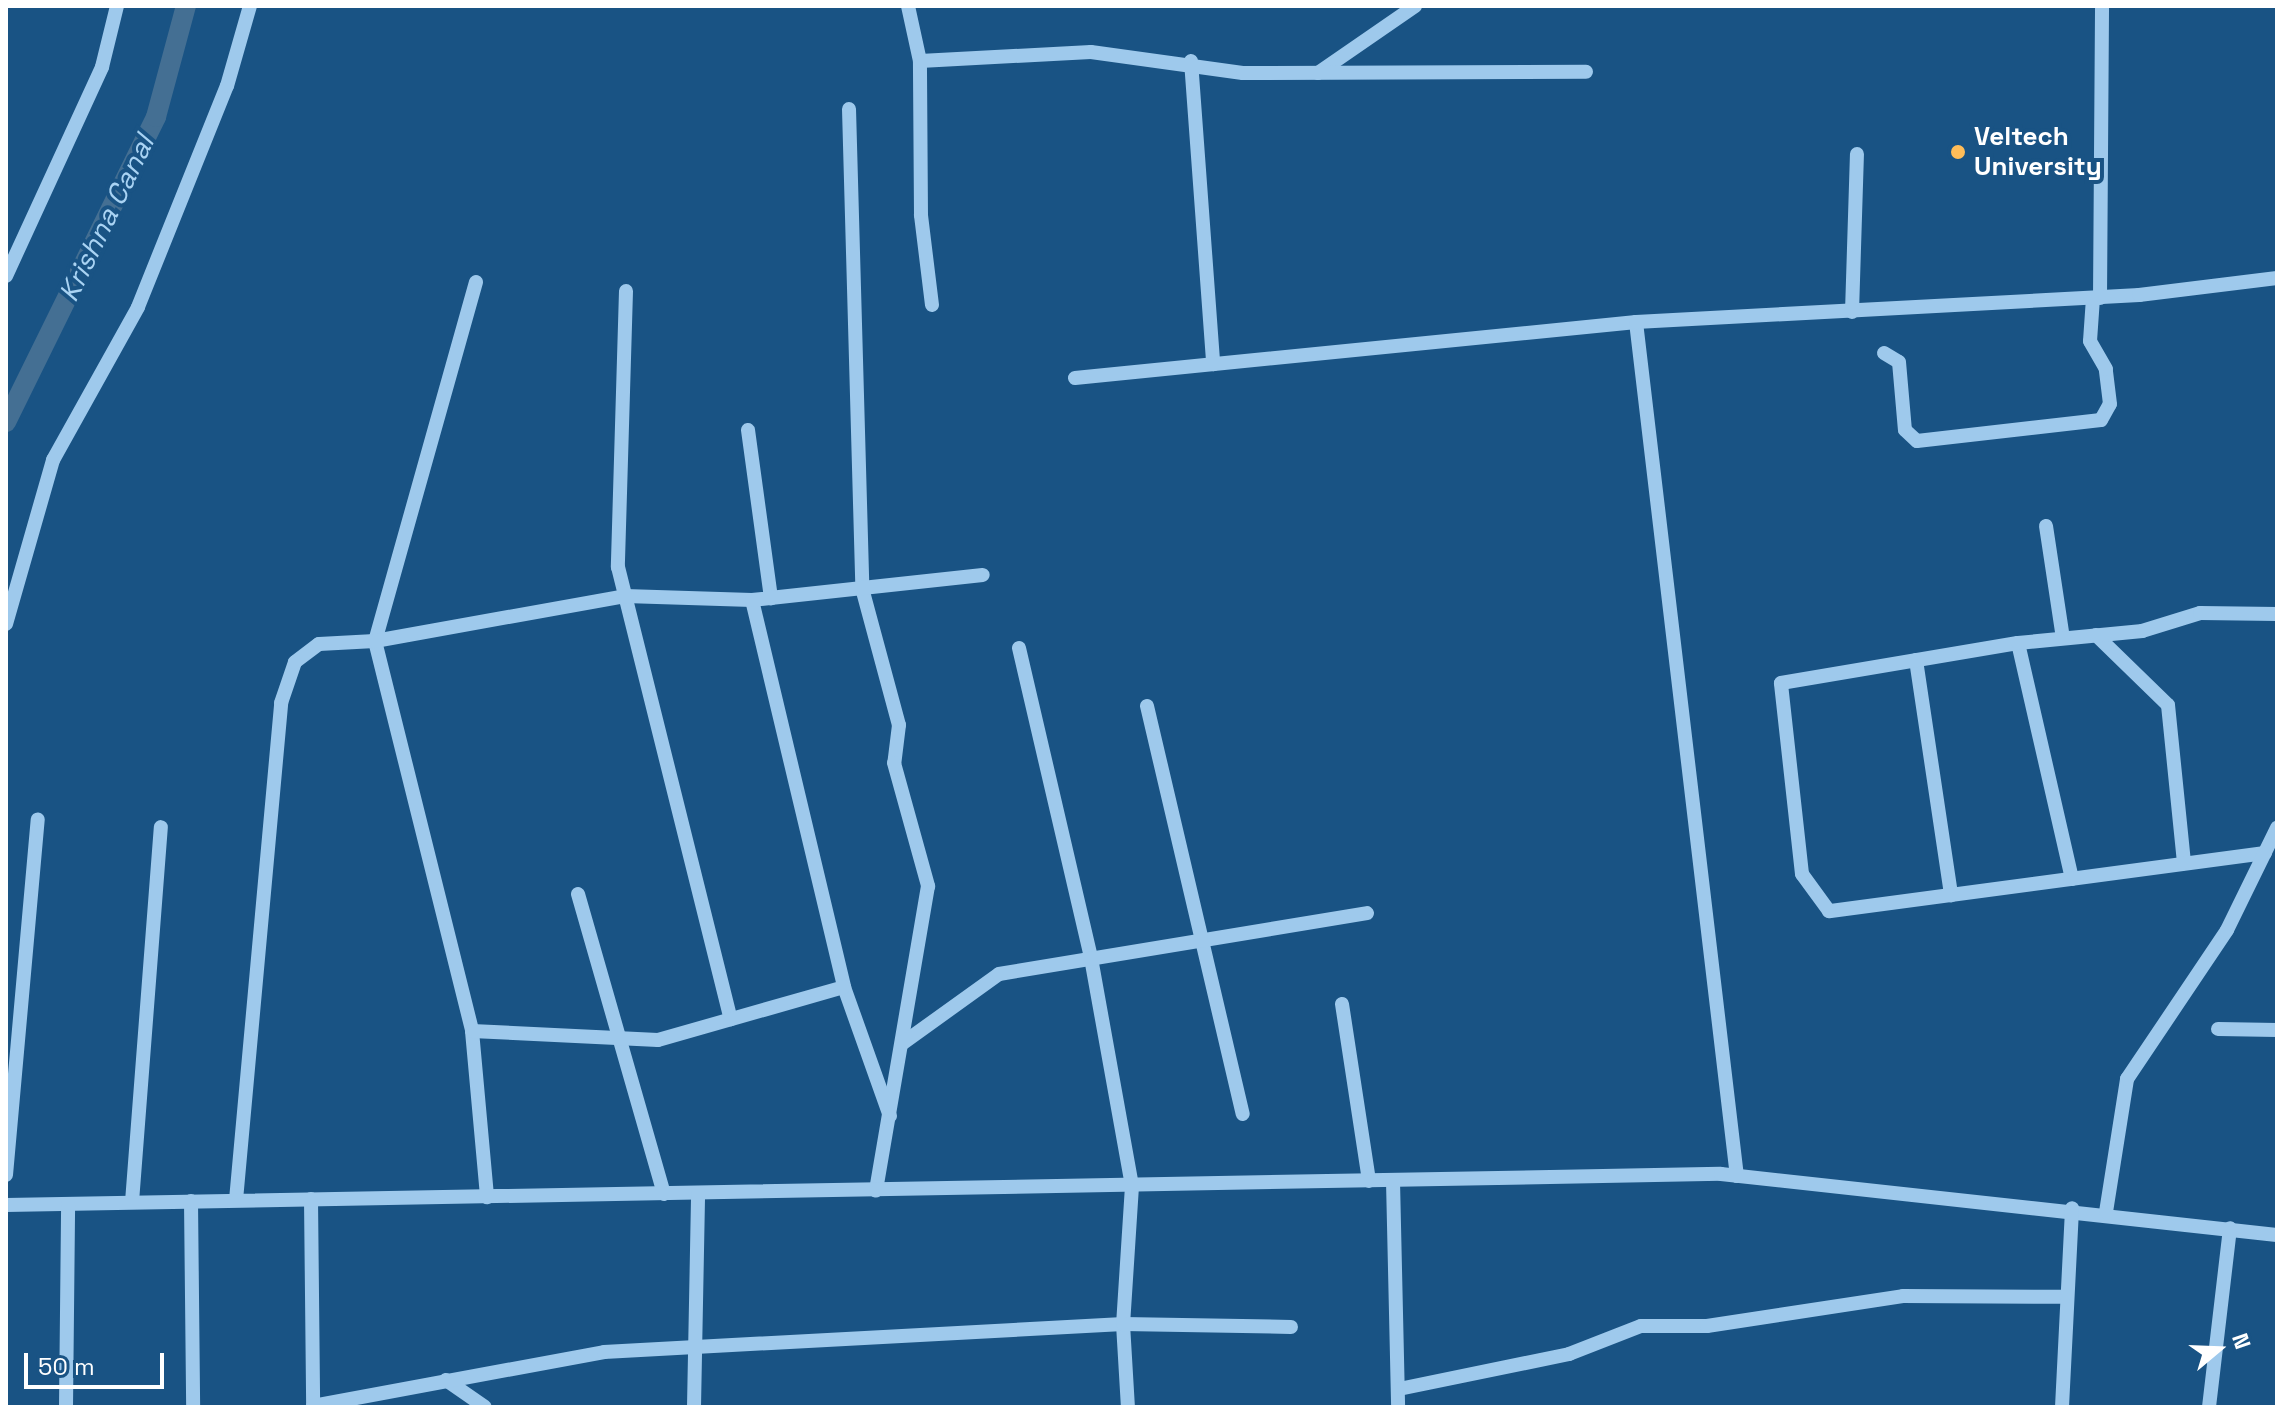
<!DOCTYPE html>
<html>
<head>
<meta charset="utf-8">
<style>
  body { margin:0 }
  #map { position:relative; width:2283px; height:1413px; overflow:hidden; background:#195384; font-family:"Space Grotesk",sans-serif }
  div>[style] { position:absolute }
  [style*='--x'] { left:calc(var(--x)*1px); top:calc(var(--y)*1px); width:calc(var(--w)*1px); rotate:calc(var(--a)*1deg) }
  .canal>* { height:20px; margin:-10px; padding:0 10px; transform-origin:10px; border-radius:10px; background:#446f93 }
  .minor>* { height:14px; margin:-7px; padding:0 7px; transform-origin:7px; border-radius:7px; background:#9ec9ec }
  .dots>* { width:22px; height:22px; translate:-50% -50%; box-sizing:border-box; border:4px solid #195384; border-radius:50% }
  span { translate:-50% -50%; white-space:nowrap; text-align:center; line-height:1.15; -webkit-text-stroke:8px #195384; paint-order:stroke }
  .poi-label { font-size:26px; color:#fff; font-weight:700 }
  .left { translate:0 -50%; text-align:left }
  .water-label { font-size:28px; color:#a9d3f3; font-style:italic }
  .frame { position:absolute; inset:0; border:8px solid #fff; pointer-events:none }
  .north { position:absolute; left:2179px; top:1309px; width:80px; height:80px; -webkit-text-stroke:6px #195384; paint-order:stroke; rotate:71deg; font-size:22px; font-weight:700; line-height:32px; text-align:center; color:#fff }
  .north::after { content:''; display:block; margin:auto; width:28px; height:36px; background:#fff; clip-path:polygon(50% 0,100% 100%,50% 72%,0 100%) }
  .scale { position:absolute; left:24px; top:1353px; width:140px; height:36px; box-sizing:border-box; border:4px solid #fff; border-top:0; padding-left:10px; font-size:24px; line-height:28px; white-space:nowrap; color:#fff; -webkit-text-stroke:6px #195384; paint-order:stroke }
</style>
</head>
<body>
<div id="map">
  <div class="canal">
    <div style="--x:6;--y:422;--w:340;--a:-63.8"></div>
    <div style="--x:156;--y:117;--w:115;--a:-74.9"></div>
  </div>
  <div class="minor">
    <div style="--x:908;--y:6;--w:56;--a:77.7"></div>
    <div style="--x:1191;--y:61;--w:304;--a:85.8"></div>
    <div style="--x:1318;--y:73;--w:118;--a:-34.6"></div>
    <div style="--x:849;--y:109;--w:479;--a:88.4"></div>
    <div style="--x:862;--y:588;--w:142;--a:74.9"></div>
    <div style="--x:899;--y:725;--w:38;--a:97"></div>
    <div style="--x:894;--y:763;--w:128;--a:74.5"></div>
    <div style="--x:928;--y:886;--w:309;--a:99.7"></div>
    <div style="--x:6;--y:276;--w:230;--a:-65.3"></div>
    <div style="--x:102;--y:67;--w:63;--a:-76.2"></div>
    <div style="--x:476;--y:282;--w:373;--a:105.7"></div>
    <div style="--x:375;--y:641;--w:402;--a:76"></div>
    <div style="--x:472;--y:1031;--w:167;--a:84.8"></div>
    <div style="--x:626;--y:291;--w:276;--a:91.7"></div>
    <div style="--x:618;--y:567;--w:466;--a:76"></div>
    <div style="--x:2100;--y:298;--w:292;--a:-89.6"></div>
    <div style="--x:932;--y:305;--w:91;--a:-97"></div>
    <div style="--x:921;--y:215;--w:154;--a:-90.4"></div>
    <div style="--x:920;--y:61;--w:171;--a:-3"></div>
    <div style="--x:1091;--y:52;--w:153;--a:7.9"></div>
    <div style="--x:1243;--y:73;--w:343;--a:-0.2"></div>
    <div style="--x:1852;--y:312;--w:158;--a:-88.2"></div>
    <div style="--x:1636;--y:322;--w:860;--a:83.26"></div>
    <div style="--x:1884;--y:353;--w:17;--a:31"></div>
    <div style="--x:1899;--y:362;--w:68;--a:85"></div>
    <div style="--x:1905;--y:430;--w:16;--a:43"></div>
    <div style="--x:1917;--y:441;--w:185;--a:-6.5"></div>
    <div style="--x:2101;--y:420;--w:18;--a:-61"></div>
    <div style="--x:2110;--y:404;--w:35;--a:-97"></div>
    <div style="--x:2106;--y:369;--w:32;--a:-120"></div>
    <div style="--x:2090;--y:341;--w:43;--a:-86"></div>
    <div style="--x:1075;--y:378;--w:564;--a:-5.7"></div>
    <div style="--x:1636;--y:322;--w:504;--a:-3.07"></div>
    <div style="--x:2139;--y:295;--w:139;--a:-7"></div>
    <div style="--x:748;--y:430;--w:170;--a:82.2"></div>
    <div style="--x:2046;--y:526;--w:113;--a:81.4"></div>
    <div style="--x:752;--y:600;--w:398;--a:76.6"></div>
    <div style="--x:844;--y:987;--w:137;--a:70.4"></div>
    <div style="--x:6;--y:624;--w:171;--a:-74"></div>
    <div style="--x:53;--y:460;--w:175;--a:-60.9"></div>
    <div style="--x:138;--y:307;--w:238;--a:-68.1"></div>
    <div style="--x:227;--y:86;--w:83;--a:-74"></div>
    <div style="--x:2096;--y:635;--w:100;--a:44.2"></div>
    <div style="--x:2168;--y:705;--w:159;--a:84.2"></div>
    <div style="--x:2018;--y:643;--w:242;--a:77.1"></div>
    <div style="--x:1019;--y:648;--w:318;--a:76.9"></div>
    <div style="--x:1091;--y:958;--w:232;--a:79.8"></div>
    <div style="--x:1132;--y:1186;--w:138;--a:93.7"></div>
    <div style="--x:1123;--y:1324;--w:83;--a:86.6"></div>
    <div style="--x:1916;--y:660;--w:238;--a:81.5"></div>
    <div style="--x:1147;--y:706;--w:419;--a:76.8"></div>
    <div style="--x:2265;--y:853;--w:440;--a:172.4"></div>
    <div style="--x:1829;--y:911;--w:46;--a:-126.1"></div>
    <div style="--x:1802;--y:874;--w:192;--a:-96.3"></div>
    <div style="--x:1781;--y:683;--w:240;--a:-9.6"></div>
    <div style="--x:2018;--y:643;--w:125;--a:-5.5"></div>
    <div style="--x:2142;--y:631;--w:61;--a:-17.2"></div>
    <div style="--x:2200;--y:613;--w:77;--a:0.7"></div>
    <div style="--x:578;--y:894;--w:312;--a:74"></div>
    <div style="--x:1342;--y:1004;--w:179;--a:81.3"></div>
    <div style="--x:2218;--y:1029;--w:59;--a:1"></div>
    <div style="--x:472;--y:1031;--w:186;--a:2.8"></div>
    <div style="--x:658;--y:1040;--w:193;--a:-15.9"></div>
    <div style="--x:903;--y:1043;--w:118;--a:-35.7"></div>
    <div style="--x:999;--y:974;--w:373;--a:-9.4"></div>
    <div style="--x:6;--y:1175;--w:357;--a:-84.9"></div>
    <div style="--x:1393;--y:1181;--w:226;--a:88.7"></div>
    <div style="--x:311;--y:1199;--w:208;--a:89.4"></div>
    <div style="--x:236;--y:1200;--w:499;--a:-84.8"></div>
    <div style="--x:281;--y:703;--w:43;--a:-71.1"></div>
    <div style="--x:295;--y:662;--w:30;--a:-37"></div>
    <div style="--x:319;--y:644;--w:56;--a:-3.1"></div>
    <div style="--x:375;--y:641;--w:254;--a:-10.2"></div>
    <div style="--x:625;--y:596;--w:127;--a:1.8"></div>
    <div style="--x:752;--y:600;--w:232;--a:-6.2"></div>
    <div style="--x:191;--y:1201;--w:206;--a:89.4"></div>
    <div style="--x:132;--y:1202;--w:376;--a:-85.6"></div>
    <div style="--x:6;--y:1205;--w:1715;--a:-1.04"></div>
    <div style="--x:1721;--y:1174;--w:559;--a:6.26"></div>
    <div style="--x:2106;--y:1212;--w:135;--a:-81"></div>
    <div style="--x:2127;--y:1079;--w:179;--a:-56.1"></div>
    <div style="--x:2227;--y:930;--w:114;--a:-63.9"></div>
    <div style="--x:446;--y:1380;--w:47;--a:34.7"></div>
    <div style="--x:1399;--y:1389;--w:174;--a:-11.6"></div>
    <div style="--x:1569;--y:1354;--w:77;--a:-21.3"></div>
    <div style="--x:1641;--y:1326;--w:66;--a:0"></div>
    <div style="--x:1707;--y:1326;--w:198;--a:-8.7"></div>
    <div style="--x:1903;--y:1296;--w:164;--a:0.3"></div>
    <div style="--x:313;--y:1406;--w:296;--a:-10.5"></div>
    <div style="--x:604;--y:1352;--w:520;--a:-3.09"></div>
    <div style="--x:1123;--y:1324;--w:168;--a:1"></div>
    <div style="--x:66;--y:1407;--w:203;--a:-89.4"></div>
    <div style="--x:694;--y:1407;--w:214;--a:-88.9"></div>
    <div style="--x:2062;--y:1407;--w:199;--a:-87.1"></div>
    <div style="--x:2209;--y:1407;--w:180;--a:-83.3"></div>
  </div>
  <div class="dots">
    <div style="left:1958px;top:152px;background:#ffbd59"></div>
  </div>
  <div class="poi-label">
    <span class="left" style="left:1974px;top:152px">Veltech<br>University</span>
  </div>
  <div class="water-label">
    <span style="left:106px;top:218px;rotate:-64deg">Krishna Canal</span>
  </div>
  <div class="frame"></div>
  <div class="north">N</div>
  <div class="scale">50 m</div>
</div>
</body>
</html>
